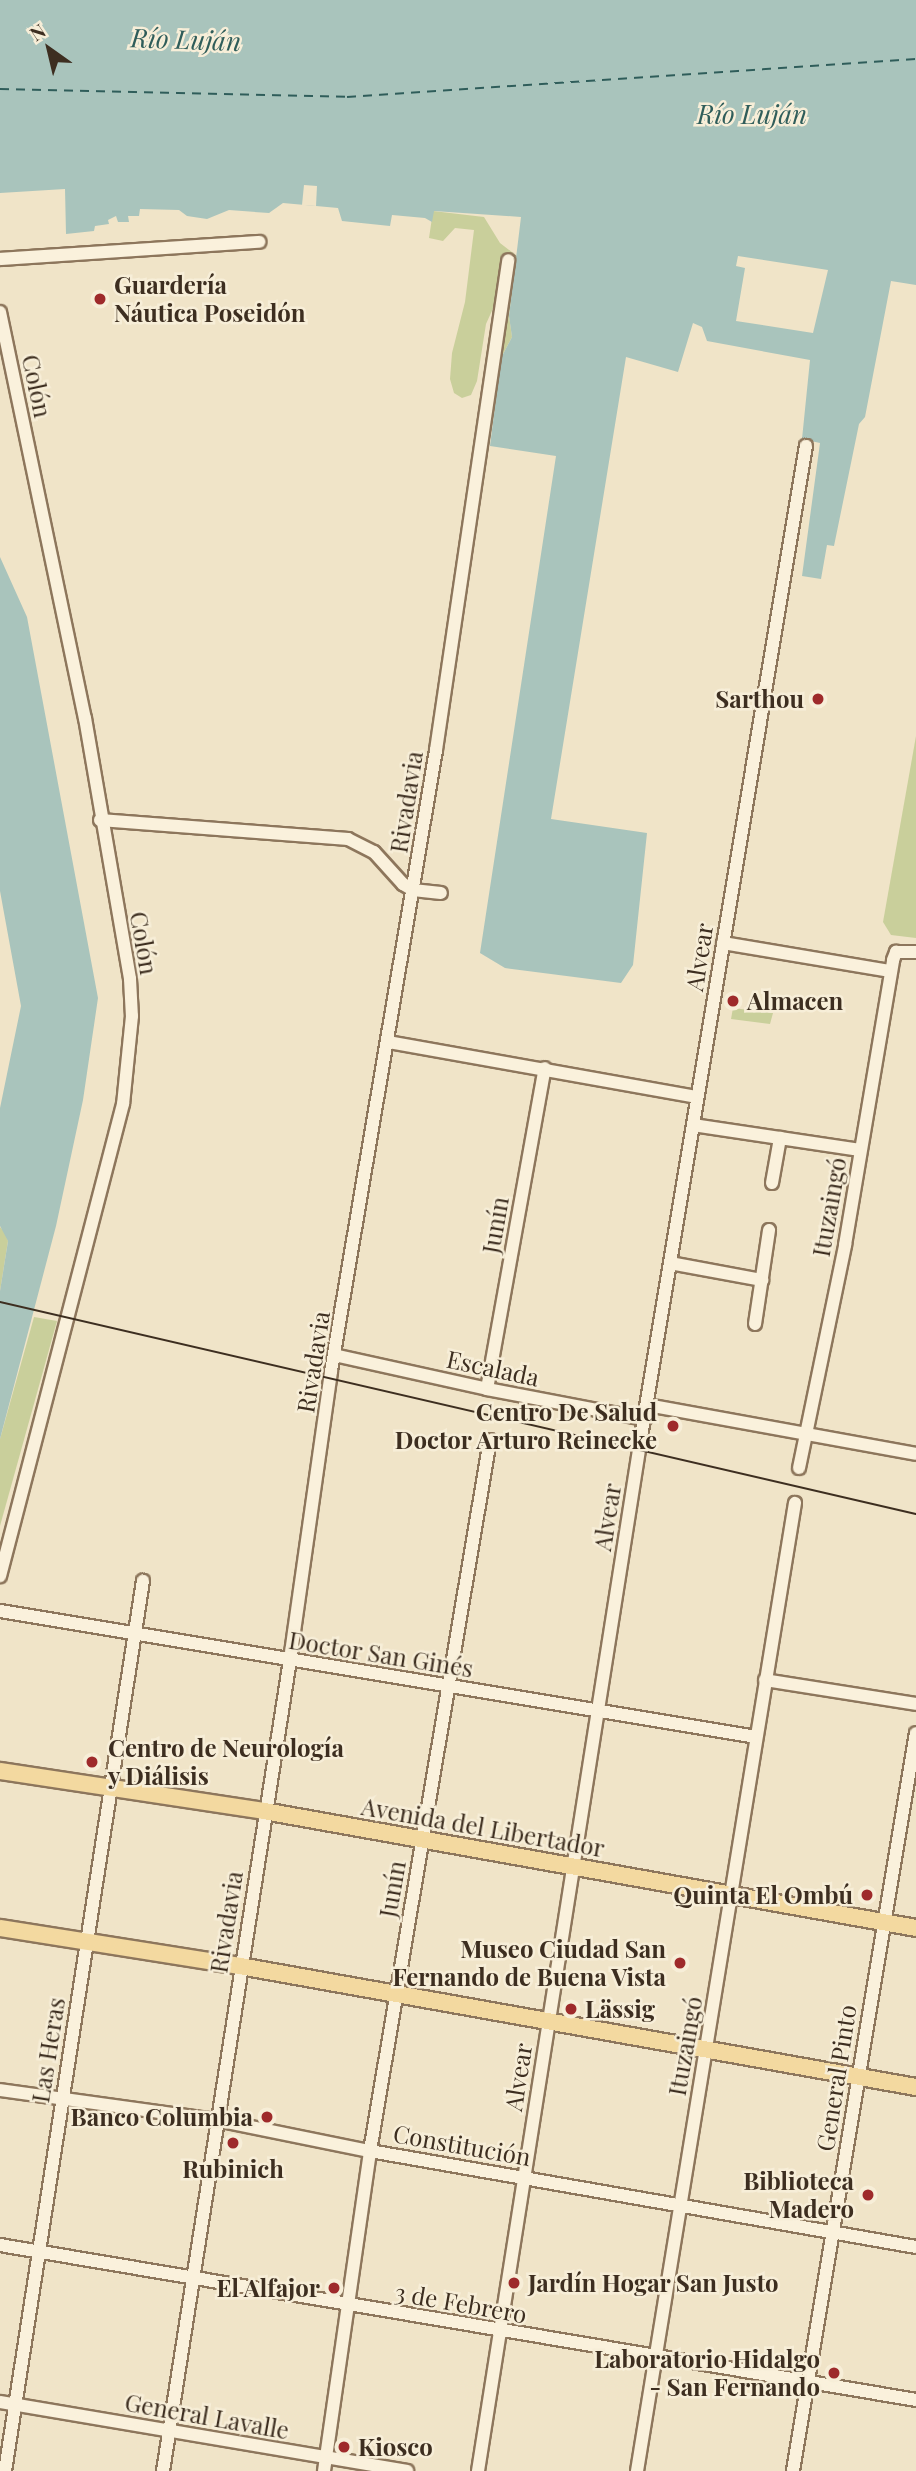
<!DOCTYPE html>
<html>
<head>
<meta charset="utf-8">
<style>
  body { margin:0 }
  #map { position:relative; width:916px; height:2471px; overflow:hidden; background:#f0e4c8; font-family:"Playfair Display",serif }
  div>[style] { position:absolute }
  [style*='--x'] { left:calc(var(--x)*1px); top:calc(var(--y)*1px); width:calc(var(--w)*1px); rotate:calc(var(--a)*1deg) }
  .green>* { inset:0; background:#c9cf9b }
  .water>* { inset:0; background:#a9c4bc }
  .pier>* { inset:0; background:#f0e4c8 }
  .ferry>* { height:2px; margin-top:-1px; transform-origin:0; background:repeating-linear-gradient(90deg,#2f5d5a 0 9px,transparent 0 16px) }
  .roads { filter:drop-shadow(2px 0 #8d765c) drop-shadow(-2px 0 #8d765c) drop-shadow(0 2px #8d765c) drop-shadow(0 -2px #8d765c) }
  .minor>* { height:12px; margin:-6px; padding:0 6px; transform-origin:6px; border-radius:6px; background:#faf1dc }
  .major>* { height:16px; margin:-8px; padding:0 8px; transform-origin:8px; border-radius:8px; background:#f3d9a0 }
  .tram>* { height:2px; margin:-1px; padding:0 1px; transform-origin:1px; border-radius:1px; background:#3d2e20 }
  .dots>* { width:19px; height:19px; translate:-50% -50%; box-sizing:border-box; border:4px solid #f7eed8; border-radius:50% }
  span { translate:-50% -50%; white-space:nowrap; text-align:center; line-height:1.15; -webkit-text-stroke:5px #f7eed8; paint-order:stroke }
  .poi-label { font-size:24px; color:#3d2e20; font-weight:700 }
  .left { translate:0 -50%; text-align:left }
  .right { translate:-100% -50%; text-align:right }
  .street-label { font-size:24px; color:#3d2e20 }
  .water-label { font-size:26px; color:#2f5d5a; font-style:italic }
  .north { position:absolute; left:14px; top:14px; width:70px; height:70px; -webkit-text-stroke:5px #f7eed8; paint-order:stroke; rotate:326deg; font-size:19px; font-weight:700; line-height:28px; text-align:center; color:#3d2e20 }
  .north::after { content:''; display:block; margin:auto; width:24px; height:32px; background:#3d2e20; clip-path:polygon(50% 0,100% 100%,50% 72%,0 100%) }
</style>
</head>
<body>
<div id="map">
  <div class="green">
    <div style="clip-path:polygon(433px 211px,484px 217px,500px 243px,517px 256px,509px 316px,512px 337px,501px 358px,495px 304px,486px 324px,477px 381px,471px 395px,462px 398px,454px 393px,450px 379px,452px 353px,465px 302px,474px 230px,455px 228px,443px 241px,429px 238px)"></div>
    <div style="clip-path:polygon(916px 736px,916px 938px,891px 935px,883px 922px)"></div>
    <div style="clip-path:polygon(733px 1008px,773px 1013px,770px 1024px,731px 1019px)"></div>
    <div style="clip-path:polygon(0 1227px,6px 1233px,8px 1241px,0 1291px)"></div>
    <div style="clip-path:polygon(34px 1317px,57px 1321px,0 1526px,0 1439px)"></div>
  </div>
  <div class="water">
    <div style="clip-path:polygon(evenodd,0 0,916px 0,916px 285px,891px 281px,865px 417px,859px 424px,834px 546px,827px 545px,821px 579px,802px 576px,820px 443px,802px 439px,810px 360px,707px 341px,702px 327px,693px 323px,678px 372px,626px 357px,551px 819px,647px 833px,633px 965px,621px 983px,505px 968px,480px 953px,556px 456px,490px 446px,501px 358px,512px 337px,509px 316px,521px 217px,434px 211px,432px 222px,425px 218px,392px 215px,390px 226px,342px 221px,338px 208px,283px 203px,269px 213px,229px 210px,207px 219px,187px 216px,179px 210px,140px 209px,139px 216px,128px 216px,129px 222px,118px 222px,116px 216px,108px 220px,109px 224px,95px 226px,94px 231px,66px 234px,65px 189px,0 193px,0 0,738px 256px,828px 270px,813px 333px,736px 321px,745px 268px,736px 266px,738px 256px)"></div>
    <div style="clip-path:polygon(0 557px,27px 617px,98px 998px,83px 1100px,56px 1226px,0 1439px,0 1291px,8px 1241px,0 1226px,0 1108px,21px 1006px,0 891px)"></div>
  </div>
  <div class="pier">
    <div style="clip-path:polygon(304px 185px,317px 186px,316px 206px,302px 205px)"></div>
  </div>
  <div class="ferry">
    <div style="--x:0;--y:89;--w:347;--a:1.3"></div>
    <div style="--x:347;--y:97;--w:570;--a:-3.82"></div>
  </div>
  <div class="roads">
    <div class="minor">
      <div style="--x:0;--y:259;--w:260;--a:-3.8"></div>
      <div style="--x:0;--y:312;--w:415;--a:78.2"></div>
      <div style="--x:85;--y:718;--w:265;--a:80.2"></div>
      <div style="--x:130;--y:979;--w:37;--a:87"></div>
      <div style="--x:132;--y:1016;--w:88;--a:95.8"></div>
      <div style="--x:123;--y:1104;--w:488;--a:104.6"></div>
      <div style="--x:100;--y:820;--w:249;--a:4.4"></div>
      <div style="--x:348;--y:839;--w:29;--a:27"></div>
      <div style="--x:374;--y:852;--w:43;--a:47.8"></div>
      <div style="--x:403;--y:884;--w:12;--a:31"></div>
      <div style="--x:413;--y:890;--w:28;--a:6"></div>
      <div style="--x:723;--y:943;--w:170;--a:9.5"></div>
      <div style="--x:388;--y:1042;--w:314;--a:10.1"></div>
      <div style="--x:693;--y:1125;--w:169;--a:8.5"></div>
      <div style="--x:772;--y:1183;--w:46;--a:-79.9"></div>
      <div style="--x:670;--y:1263;--w:94;--a:10.5"></div>
      <div style="--x:755;--y:1324;--w:95;--a:-81.5"></div>
      <div style="--x:334;--y:1355;--w:157;--a:12.5"></div>
      <div style="--x:487;--y:1389;--w:161;--a:10.8"></div>
      <div style="--x:487;--y:1389;--w:326;--a:-79.8"></div>
      <div style="--x:647;--y:1405;--w:273;--a:10.3"></div>
      <div style="--x:799;--y:1468;--w:228;--a:-78.3"></div>
      <div style="--x:845;--y:1245;--w:289;--a:-80.4"></div>
      <div style="--x:893;--y:960;--w:9;--a:-69"></div>
      <div style="--x:896;--y:952;--w:20;--a:0"></div>
      <div style="--x:0;--y:1611;--w:766;--a:9.46"></div>
      <div style="--x:765;--y:1680;--w:153;--a:9"></div>
      <div style="--x:0;--y:2090;--w:219;--a:7.9"></div>
      <div style="--x:217;--y:2120;--w:156;--a:11.5"></div>
      <div style="--x:370;--y:2151;--w:554;--a:9.97"></div>
      <div style="--x:0;--y:2245;--w:929;--a:9.6"></div>
      <div style="--x:0;--y:2402;--w:413;--a:9.6"></div>
      <div style="--x:5;--y:2471;--w:901;--a:-81.19"></div>
      <div style="--x:163;--y:2471;--w:821;--a:-81.1"></div>
      <div style="--x:290;--y:1660;--w:292;--a:-81.9"></div>
      <div style="--x:331;--y:1371;--w:630;--a:-80.4"></div>
      <div style="--x:436;--y:750;--w:495;--a:-81.6"></div>
      <div style="--x:324;--y:2471;--w:323;--a:-81.8"></div>
      <div style="--x:370;--y:2151;--w:721;--a:-80.42"></div>
      <div style="--x:478;--y:2471;--w:1041;--a:-81.04"></div>
      <div style="--x:640;--y:1443;--w:1011;--a:-80.55"></div>
      <div style="--x:637;--y:2471;--w:981;--a:-80.73"></div>
      <div style="--x:793;--y:2471;--w:748;--a:-80.54"></div>
    </div>
    <div class="major">
      <div style="--x:0;--y:1771;--w:267;--a:8.6"></div>
      <div style="--x:264;--y:1811;--w:662;--a:10.17"></div>
      <div style="--x:0;--y:1928;--w:243;--a:9"></div>
      <div style="--x:240;--y:1966;--w:687;--a:10.15"></div>
    </div>
  </div>
  <div class="tram">
    <div style="--x:0;--y:1302;--w:940;--a:13.03"></div>
  </div>
  <div class="dots">
    <div style="left:100px;top:299px;background:#9e2a2b"></div>
    <div style="left:818px;top:699px;background:#9e2a2b"></div>
    <div style="left:733px;top:1001px;background:#9e2a2b"></div>
    <div style="left:673px;top:1426px;background:#9e2a2b"></div>
    <div style="left:92px;top:1762px;background:#9e2a2b"></div>
    <div style="left:867px;top:1895px;background:#9e2a2b"></div>
    <div style="left:680px;top:1963px;background:#9e2a2b"></div>
    <div style="left:571px;top:2009px;background:#9e2a2b"></div>
    <div style="left:267px;top:2117px;background:#9e2a2b"></div>
    <div style="left:233px;top:2143px;background:#9e2a2b"></div>
    <div style="left:868px;top:2195px;background:#9e2a2b"></div>
    <div style="left:514px;top:2283px;background:#9e2a2b"></div>
    <div style="left:334px;top:2288px;background:#9e2a2b"></div>
    <div style="left:834px;top:2373px;background:#9e2a2b"></div>
    <div style="left:344px;top:2447px;background:#9e2a2b"></div>
  </div>
  <div class="poi-label">
    <span class="left" style="left:114px;top:299px">Guardería<br>Náutica Poseidón</span>
    <span class="right" style="left:804px;top:699px">Sarthou</span>
    <span class="left" style="left:747px;top:1001px">Almacen</span>
    <span class="right" style="left:657px;top:1426px">Centro De Salud<br>Doctor Arturo Reinecke</span>
    <span class="left" style="left:108px;top:1762px">Centro de Neurología<br>y Diálisis</span>
    <span class="right" style="left:853px;top:1895px">Quinta El Ombú</span>
    <span class="right" style="left:666px;top:1963px">Museo Ciudad San<br>Fernando de Buena Vista</span>
    <span class="left" style="left:585px;top:2009px">Lässig</span>
    <span class="right" style="left:253px;top:2117px">Banco Columbia</span>
    <span style="left:233px;top:2169px">Rubinich</span>
    <span class="right" style="left:854px;top:2195px">Biblioteca<br>Madero</span>
    <span class="left" style="left:528px;top:2283px">Jardín Hogar San Justo</span>
    <span class="right" style="left:320px;top:2288px">El Alfajor</span>
    <span class="right" style="left:820px;top:2373px">Laboratorio Hidalgo<br>- San Fernando</span>
    <span class="left" style="left:358px;top:2447px">Kiosco</span>
  </div>
  <div class="street-label">
    <span style="left:37px;top:386px;rotate:78deg">Colón</span>
    <span style="left:406px;top:802px;rotate:-81deg">Rivadavia</span>
    <span style="left:144px;top:943px;rotate:80deg">Colón</span>
    <span style="left:699px;top:957px;rotate:-81deg">Alvear</span>
    <span style="left:829px;top:1207px;rotate:-80deg">Ituzaingó</span>
    <span style="left:495px;top:1225px;rotate:-80deg">Junín</span>
    <span style="left:313px;top:1362px;rotate:-81deg">Rivadavia</span>
    <span style="left:493px;top:1368px;rotate:12deg">Escalada</span>
    <span style="left:607px;top:1517px;rotate:-81deg">Alvear</span>
    <span style="left:381px;top:1654px;rotate:9deg">Doctor San Ginés</span>
    <span style="left:483px;top:1827px;rotate:10deg">Avenida del Libertador</span>
    <span style="left:392px;top:1889px;rotate:-80deg">Junín</span>
    <span style="left:226px;top:1922px;rotate:-81deg">Rivadavia</span>
    <span style="left:685px;top:2046px;rotate:-80deg">Ituzaingó</span>
    <span style="left:48px;top:2050px;rotate:-81deg">Las Heras</span>
    <span style="left:518px;top:2077px;rotate:-81deg">Alvear</span>
    <span style="left:836px;top:2078px;rotate:-81deg">General Pinto</span>
    <span style="left:462px;top:2145px;rotate:10deg">Constitución</span>
    <span style="left:461px;top:2303px;rotate:10deg">3 de Febrero</span>
    <span style="left:207px;top:2416px;rotate:10deg">General Lavalle</span>
  </div>
  <div class="water-label">
    <span style="left:186px;top:39px;rotate:2deg">Río Luján</span>
    <span style="left:752px;top:114px">Río Luján</span>
  </div>
  <div class="north">N</div>
</div>
</body>
</html>
